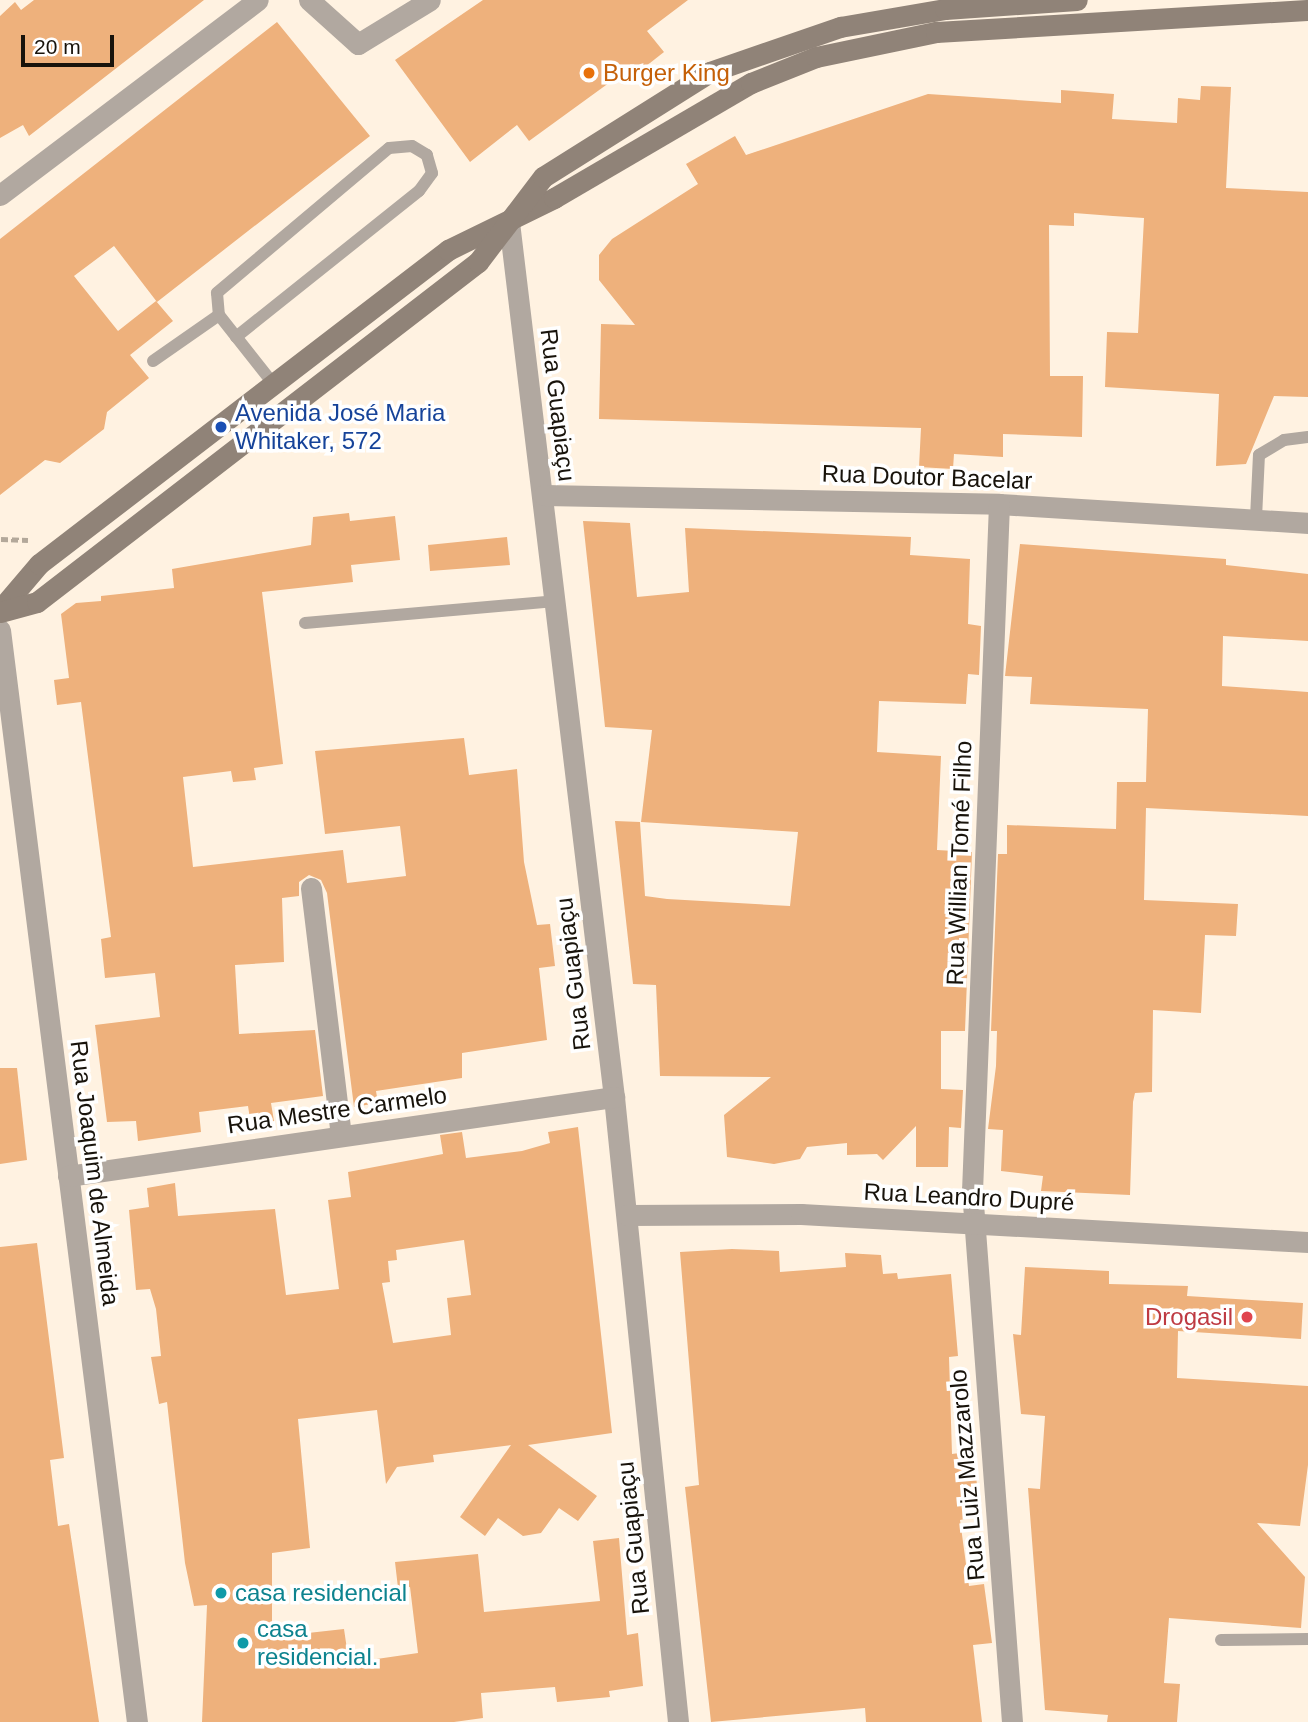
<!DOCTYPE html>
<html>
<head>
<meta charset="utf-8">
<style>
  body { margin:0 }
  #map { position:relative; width:1308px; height:1722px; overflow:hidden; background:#fff2e1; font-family:Helvetica,sans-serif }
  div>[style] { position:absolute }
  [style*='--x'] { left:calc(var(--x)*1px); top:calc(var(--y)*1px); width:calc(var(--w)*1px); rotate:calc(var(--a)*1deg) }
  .building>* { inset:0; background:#eeb17c }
  .path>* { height:4.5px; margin-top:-2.25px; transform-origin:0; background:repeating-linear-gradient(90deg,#b3a89a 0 7px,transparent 0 10.5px) }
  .lane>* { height:12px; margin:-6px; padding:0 6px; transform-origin:6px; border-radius:6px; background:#b1a8a0 }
  .street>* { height:21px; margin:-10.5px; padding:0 10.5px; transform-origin:10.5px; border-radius:10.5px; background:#b1a8a0 }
  .secondary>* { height:21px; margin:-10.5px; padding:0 10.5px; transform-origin:10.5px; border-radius:10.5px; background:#908378 }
  .dots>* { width:19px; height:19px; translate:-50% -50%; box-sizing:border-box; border:4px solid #fff; border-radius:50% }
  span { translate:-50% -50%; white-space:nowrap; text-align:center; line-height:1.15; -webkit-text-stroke:7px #fff; paint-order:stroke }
  .food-label { font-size:24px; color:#c56008 }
  .left { translate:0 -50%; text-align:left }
  .street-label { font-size:24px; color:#18130b }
  .transit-label { font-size:24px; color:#164399 }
  .health-label { font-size:24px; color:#be3a42 }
  .right { translate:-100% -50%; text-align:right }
  .culture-label { font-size:24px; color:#0d838f }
  .scale { position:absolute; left:21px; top:35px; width:93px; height:32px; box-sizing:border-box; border:4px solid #18130b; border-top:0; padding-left:9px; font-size:21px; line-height:24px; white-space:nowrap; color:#18130b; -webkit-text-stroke:5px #fff; paint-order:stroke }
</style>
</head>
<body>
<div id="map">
  <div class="building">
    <div style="clip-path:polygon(34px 0,204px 0,29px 136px,23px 125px,0 138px,0 16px,15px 2px,21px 10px)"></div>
    <div style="clip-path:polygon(483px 0,688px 0,647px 31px,664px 52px,650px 63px,628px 77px,624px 72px,529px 141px,517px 125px,470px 162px,395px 60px)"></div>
    <div style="clip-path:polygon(277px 22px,370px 136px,157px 302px,114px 246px,74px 276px,118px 331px,156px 301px,173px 321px,130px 355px,149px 378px,107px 412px,104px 429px,60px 463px,45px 460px,0 495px,0 239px)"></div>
    <div style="clip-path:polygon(1201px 86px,1231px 87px,1226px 188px,1308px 192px,1308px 397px,1274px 396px,1246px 464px,1216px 466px,1219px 394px,1105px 387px,1107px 332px,1138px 333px,1144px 218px,1113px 216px,1074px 213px,1074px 226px,1049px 225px,1050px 376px,1083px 376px,1082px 437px,1003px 434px,1003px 457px,954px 454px,953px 469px,919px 467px,921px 428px,599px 419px,601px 324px,635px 325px,599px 280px,599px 255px,612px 239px,698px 184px,686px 164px,735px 136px,746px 155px,928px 94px,1061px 103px,1061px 90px,1114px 94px,1112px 119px,1177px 123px,1178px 98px,1200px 100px)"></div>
    <div style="clip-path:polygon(349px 513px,350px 521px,395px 516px,400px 560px,351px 565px,353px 582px,262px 592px,283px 764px,254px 768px,256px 780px,233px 782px,231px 771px,183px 777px,193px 867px,343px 850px,347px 883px,406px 876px,400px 826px,325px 834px,315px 751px,464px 738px,469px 775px,517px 769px,524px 862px,537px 925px,550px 924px,555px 966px,539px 968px,547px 1040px,462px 1053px,462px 1078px,376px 1091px,378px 1103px,354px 1107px,327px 893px,321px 880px,309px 875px,299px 882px,299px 896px,282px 898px,284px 962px,235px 965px,239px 1034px,315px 1030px,323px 1096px,271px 1103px,274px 1121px,251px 1125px,248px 1106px,199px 1112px,201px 1132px,138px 1141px,136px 1121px,107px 1122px,95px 1025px,160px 1017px,155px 973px,105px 978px,101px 939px,111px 937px,81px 702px,57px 705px,54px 680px,69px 678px,61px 614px,76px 603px,101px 601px,101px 596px,174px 588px,172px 569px,311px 545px,313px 517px)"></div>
    <div style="clip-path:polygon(583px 521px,630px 523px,637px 597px,689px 592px,685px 528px,911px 537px,910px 555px,970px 559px,968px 624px,981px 626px,979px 675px,968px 674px,966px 704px,879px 701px,877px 752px,941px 756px,937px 850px,972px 852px,965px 1031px,941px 1031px,941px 1089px,963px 1090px,961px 1128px,949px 1127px,948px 1167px,916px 1167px,916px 1126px,883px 1160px,877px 1154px,847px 1155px,847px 1143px,807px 1147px,800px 1159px,774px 1164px,727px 1157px,724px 1115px,771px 1077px,660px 1076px,656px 985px,633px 984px,615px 821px,640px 822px,645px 896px,667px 899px,790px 906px,798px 832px,641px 822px,652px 730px,605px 727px)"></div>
    <div style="clip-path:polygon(507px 537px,510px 565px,430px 571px,428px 545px)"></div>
    <div style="clip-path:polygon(1020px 544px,1226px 559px,1226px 565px,1308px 574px,1308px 641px,1223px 636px,1222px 686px,1308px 692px,1308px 816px,1146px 808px,1144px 900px,1238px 904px,1236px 936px,1205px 935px,1201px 1013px,1153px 1010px,1152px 1092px,1135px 1093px,1133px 1102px,1130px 1195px,1041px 1191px,1043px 1176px,1001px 1171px,1003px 1130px,988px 1129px,996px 1066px,997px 1031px,991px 1031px,998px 854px,1007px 854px,1007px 825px,1116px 829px,1117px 782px,1146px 782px,1148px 709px,1030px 704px,1032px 677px,1005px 676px)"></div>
    <div style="clip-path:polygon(0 1068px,17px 1068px,27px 1160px,0 1164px)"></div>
    <div style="clip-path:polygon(evenodd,578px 1127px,612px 1433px,528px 1445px,597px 1496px,578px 1521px,559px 1508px,541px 1533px,523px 1536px,498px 1518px,485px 1536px,460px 1517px,511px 1445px,433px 1455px,434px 1462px,397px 1467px,386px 1484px,377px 1410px,298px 1419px,310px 1548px,272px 1553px,272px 1627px,289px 1625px,290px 1635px,344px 1629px,349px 1663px,418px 1653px,410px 1587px,398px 1588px,395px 1562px,478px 1554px,484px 1612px,600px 1601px,593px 1541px,619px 1538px,627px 1635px,638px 1633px,643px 1686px,609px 1691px,610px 1697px,557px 1702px,555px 1687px,481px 1693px,483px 1718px,454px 1722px,202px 1722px,207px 1605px,194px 1606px,185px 1563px,167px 1402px,159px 1404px,151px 1357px,161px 1356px,156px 1309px,150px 1289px,136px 1290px,129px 1210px,149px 1207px,147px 1188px,175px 1183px,178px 1216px,275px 1209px,286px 1295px,339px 1289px,328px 1200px,351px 1197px,348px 1172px,443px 1154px,440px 1135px,462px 1132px,466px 1158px,522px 1151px,550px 1143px,548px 1132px,578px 1127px,464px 1240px,471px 1295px,447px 1298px,451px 1335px,393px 1343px,382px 1283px,390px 1282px,388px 1261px,397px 1260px,396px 1250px,464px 1240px)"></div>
    <div style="clip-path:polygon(37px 1243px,64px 1458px,50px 1460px,58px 1526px,69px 1524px,99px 1722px,0 1722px,0 1247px)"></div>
    <div style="clip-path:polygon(732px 1249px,779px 1251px,780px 1272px,846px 1267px,845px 1253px,881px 1255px,883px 1274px,897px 1273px,898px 1279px,951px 1274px,958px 1356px,949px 1357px,952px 1454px,974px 1451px,977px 1486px,961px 1488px,965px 1519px,960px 1520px,969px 1586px,984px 1584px,992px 1643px,973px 1645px,982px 1722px,866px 1722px,865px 1708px,711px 1722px,685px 1487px,699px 1485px,680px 1252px)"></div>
    <div style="clip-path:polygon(1025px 1267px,1109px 1271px,1109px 1284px,1188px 1286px,1187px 1296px,1303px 1303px,1301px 1339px,1178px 1331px,1177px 1378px,1308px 1386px,1308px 1465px,1300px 1526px,1257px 1523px,1305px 1577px,1301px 1628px,1169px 1618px,1164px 1683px,1180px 1684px,1177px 1722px,1107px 1722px,1108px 1715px,1045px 1710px,1028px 1488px,1040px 1489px,1045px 1416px,1021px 1414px,1013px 1334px,1021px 1335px)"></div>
  </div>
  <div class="path">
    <div style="--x:1;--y:539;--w:27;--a:2"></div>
  </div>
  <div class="lane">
    <div style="--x:236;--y:337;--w:234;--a:-38.6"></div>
    <div style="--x:419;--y:191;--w:22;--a:-54"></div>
    <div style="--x:432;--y:173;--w:19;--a:-106"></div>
    <div style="--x:427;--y:155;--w:17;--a:-149"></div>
    <div style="--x:412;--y:146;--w:23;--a:175"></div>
    <div style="--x:389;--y:148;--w:225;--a:139.9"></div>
    <div style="--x:217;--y:293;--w:22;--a:85"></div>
    <div style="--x:219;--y:315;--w:90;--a:51.7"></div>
    <div style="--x:153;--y:361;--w:80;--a:-34.9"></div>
    <div style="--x:1256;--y:518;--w:63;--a:-87.3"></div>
    <div style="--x:1259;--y:455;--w:29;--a:-31"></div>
    <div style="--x:1284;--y:440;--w:24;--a:-7"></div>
    <div style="--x:305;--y:623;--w:251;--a:-5"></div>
    <div style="--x:1221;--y:1640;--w:87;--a:-0.7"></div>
  </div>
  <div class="street">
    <div style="--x:309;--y:0;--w:66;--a:41.9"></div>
    <div style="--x:358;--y:44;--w:84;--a:-31.4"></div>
    <div style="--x:0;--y:195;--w:323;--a:-37.1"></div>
    <div style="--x:509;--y:222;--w:881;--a:83.16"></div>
    <div style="--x:614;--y:1097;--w:628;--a:84.15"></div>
    <div style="--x:544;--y:495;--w:455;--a:1.1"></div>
    <div style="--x:999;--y:504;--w:310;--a:3.5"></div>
    <div style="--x:999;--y:504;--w:687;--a:92.25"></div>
    <div style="--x:972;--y:1190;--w:534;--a:85.7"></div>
    <div style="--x:0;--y:630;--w:1101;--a:82.85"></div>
    <div style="--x:311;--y:888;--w:249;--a:83.1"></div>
    <div style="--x:68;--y:1176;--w:552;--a:-8.23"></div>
    <div style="--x:627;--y:1215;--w:174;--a:-0.3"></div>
    <div style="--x:801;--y:1214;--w:508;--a:3.16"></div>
  </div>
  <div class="secondary">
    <div style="--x:0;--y:610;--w:60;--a:-49.7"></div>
    <div style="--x:39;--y:564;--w:516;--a:-37.51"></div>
    <div style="--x:448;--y:250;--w:118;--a:-26.1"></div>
    <div style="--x:554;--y:198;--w:228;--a:-30.3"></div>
    <div style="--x:751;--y:83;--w:70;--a:-21.8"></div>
    <div style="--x:816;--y:57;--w:123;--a:-11.8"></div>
    <div style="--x:936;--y:32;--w:373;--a:-3.4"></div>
    <div style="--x:0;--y:612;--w:38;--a:-15"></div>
    <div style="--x:37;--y:602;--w:557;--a:-37.63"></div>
    <div style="--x:478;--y:262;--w:107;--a:-52.6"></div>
    <div style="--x:543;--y:177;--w:197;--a:-32.2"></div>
    <div style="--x:710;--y:72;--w:138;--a:-19.1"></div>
    <div style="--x:840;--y:27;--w:107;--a:-9.7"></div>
    <div style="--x:945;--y:9;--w:132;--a:-3.9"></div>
  </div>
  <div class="dots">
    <div style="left:589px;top:73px;background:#e8710a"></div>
    <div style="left:221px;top:427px;background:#1a4fb4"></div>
    <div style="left:1247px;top:1317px;background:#e0444e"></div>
    <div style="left:221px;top:1593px;background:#0f9aa8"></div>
    <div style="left:243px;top:1643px;background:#0f9aa8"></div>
  </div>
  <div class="food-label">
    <span class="left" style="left:603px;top:73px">Burger King</span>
  </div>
  <div class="street-label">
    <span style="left:558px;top:405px;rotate:83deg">Rua Guapiaçu</span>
    <span style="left:927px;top:477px;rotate:2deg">Rua Doutor Bacelar</span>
    <span style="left:959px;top:863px;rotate:-88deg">Rua Willian Tomé Filho</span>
    <span style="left:573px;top:974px;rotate:-97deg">Rua Guapiaçu</span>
    <span style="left:337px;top:1110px;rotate:-8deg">Rua Mestre Carmelo</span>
    <span style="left:95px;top:1173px;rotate:83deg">Rua Joaquim de Almeida</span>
    <span style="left:969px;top:1197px;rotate:3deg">Rua Leandro Dupré</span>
    <span style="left:967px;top:1475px;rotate:-95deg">Rua Luiz Mazzarolo</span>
    <span style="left:633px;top:1538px;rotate:-96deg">Rua Guapiaçu</span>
  </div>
  <div class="transit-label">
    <span class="left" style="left:235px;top:427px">Avenida José Maria<br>Whitaker, 572</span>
  </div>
  <div class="health-label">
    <span class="right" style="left:1233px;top:1317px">Drogasil</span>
  </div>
  <div class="culture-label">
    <span class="left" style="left:235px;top:1593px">casa residencial</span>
    <span class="left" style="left:257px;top:1643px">casa<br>residencial.</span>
  </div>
  <div class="scale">20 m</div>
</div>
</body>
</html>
